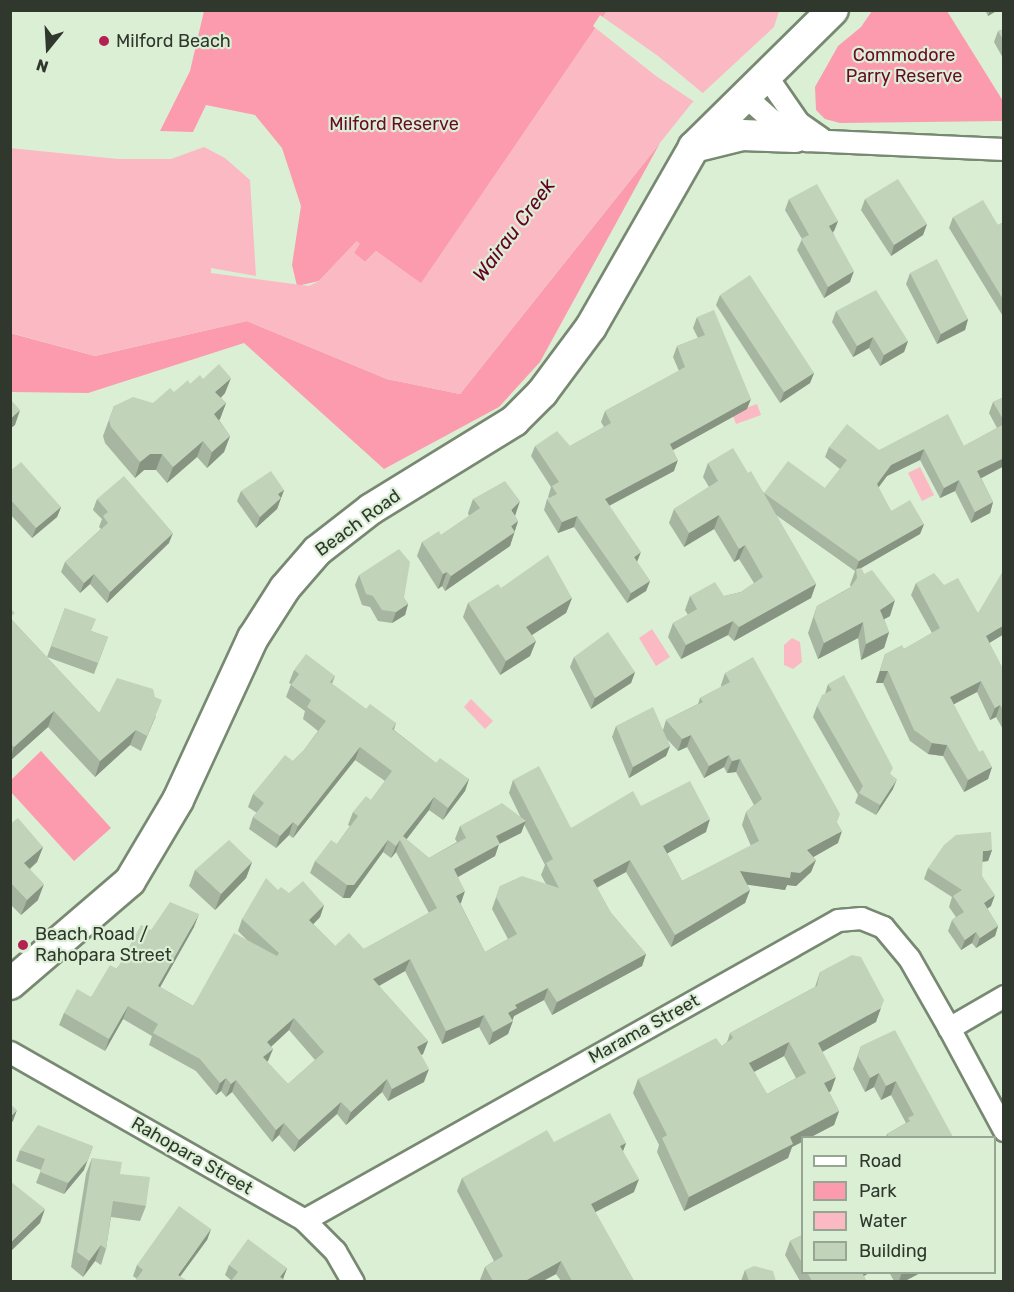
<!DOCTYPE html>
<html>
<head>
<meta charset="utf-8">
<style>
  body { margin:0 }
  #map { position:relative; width:1014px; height:1292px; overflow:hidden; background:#dbefd5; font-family:Rubik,sans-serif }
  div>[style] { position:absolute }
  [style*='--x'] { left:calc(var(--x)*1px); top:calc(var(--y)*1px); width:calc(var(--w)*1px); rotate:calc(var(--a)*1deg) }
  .green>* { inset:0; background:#fc9bad }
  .water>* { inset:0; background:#fbb9c4 }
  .pier>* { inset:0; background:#dbefd5 }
  .roads { filter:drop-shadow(2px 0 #788972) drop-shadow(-2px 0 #788972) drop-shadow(0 2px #788972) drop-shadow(0 -2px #788972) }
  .street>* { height:21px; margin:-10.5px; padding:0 10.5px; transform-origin:10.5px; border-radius:10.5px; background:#fff }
  .secondary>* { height:30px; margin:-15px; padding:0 15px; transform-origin:15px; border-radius:15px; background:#fff }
  .wall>* { inset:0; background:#a6b6a0 }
  .shaded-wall>* { inset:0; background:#879482 }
  .building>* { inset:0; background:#c1d4ba }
  .dots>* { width:16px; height:16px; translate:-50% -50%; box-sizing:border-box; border:3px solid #dbefd5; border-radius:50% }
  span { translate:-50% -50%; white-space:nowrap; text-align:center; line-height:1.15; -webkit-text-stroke:4.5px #dbefd5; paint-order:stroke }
  .poi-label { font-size:18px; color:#30382e }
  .left { translate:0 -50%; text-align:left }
  .park-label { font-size:18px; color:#69092b }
  .street-label { font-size:18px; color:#30382e }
  .water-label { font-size:20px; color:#630127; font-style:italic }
  .frame { position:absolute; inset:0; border:12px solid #30382e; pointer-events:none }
  .legend { position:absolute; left:801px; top:1136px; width:195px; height:138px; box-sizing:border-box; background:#dbefd5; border:2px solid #97a692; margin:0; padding:8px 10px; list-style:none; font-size:18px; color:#30382e }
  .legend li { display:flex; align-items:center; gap:12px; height:30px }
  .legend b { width:30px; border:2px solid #97a692 }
  .north { position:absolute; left:18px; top:18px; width:60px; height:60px; -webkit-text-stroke:4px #dbefd5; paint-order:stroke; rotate:198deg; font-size:16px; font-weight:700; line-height:24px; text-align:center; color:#30382e }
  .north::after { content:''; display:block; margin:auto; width:21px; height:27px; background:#30382e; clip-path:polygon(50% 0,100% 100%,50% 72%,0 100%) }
</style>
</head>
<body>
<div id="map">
  <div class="green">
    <div style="clip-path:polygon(204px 11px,607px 11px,421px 284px,376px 251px,365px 262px,354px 253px,357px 241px,319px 281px,297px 286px,292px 265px,301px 206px,282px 148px,255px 115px,206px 105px,193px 132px,160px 131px,190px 71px)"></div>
    <div style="clip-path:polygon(872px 11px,947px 11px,1003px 101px,1003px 121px,840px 123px,825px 119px,816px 110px,815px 87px,838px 46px,861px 27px)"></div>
    <div style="clip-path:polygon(660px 143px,540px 362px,499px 407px,384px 469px,244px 343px,88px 393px,11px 392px,10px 333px,95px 356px,247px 321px,387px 379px,460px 394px)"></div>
    <div style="clip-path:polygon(41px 751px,111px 828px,74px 861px,11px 792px,11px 780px)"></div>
  </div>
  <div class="water">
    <div style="clip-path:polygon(607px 11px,779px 11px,774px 27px,691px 104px,460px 394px,387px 379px,247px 321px,95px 356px,11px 333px,10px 148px,118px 159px,171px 159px,204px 147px,225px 158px,250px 180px,256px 276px,211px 268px,211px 273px,309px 286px,319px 281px,357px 241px,360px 244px,354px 253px,365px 262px,376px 251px,421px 283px)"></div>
    <div style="clip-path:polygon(757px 404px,761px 415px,736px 424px,732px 413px)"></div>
    <div style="clip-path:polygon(920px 467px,934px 495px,922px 501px,908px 473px)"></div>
    <div style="clip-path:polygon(652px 629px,670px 657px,656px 666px,639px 638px)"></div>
    <div style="clip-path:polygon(792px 638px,800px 642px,802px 662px,793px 669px,784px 665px,784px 645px)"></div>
    <div style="clip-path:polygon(471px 699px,493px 721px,485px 729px,464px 707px)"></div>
  </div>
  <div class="pier">
    <div style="clip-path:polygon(600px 15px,658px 56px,705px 95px,696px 103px,656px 76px,593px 26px)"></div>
  </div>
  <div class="roads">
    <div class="street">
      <div style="--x:767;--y:77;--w:55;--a:55.4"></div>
      <div style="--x:798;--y:122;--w:28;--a:35"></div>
      <div style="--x:745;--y:96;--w:48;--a:41.6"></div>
      <div style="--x:781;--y:128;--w:28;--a:26"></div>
      <div style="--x:806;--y:140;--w:198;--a:2.6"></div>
      <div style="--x:1004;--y:996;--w:64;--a:149.8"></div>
      <div style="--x:949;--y:1028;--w:116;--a:61.7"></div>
      <div style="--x:10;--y:1052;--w:339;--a:29.7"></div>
      <div style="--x:304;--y:1220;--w:44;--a:45"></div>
      <div style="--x:335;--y:1251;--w:36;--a:60"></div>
      <div style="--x:304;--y:1220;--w:612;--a:-29.33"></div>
      <div style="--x:838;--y:920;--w:23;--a:-5"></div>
      <div style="--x:861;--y:918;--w:24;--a:22"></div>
      <div style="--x:883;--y:927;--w:40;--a:50"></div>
      <div style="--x:909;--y:958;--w:81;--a:60.3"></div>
    </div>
    <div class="secondary">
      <div style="--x:694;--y:147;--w:49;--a:-14"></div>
      <div style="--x:742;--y:135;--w:53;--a:2.2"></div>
      <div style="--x:10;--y:984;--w:158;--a:-40.6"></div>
      <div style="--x:130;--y:881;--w:94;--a:-59.3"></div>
      <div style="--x:178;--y:800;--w:179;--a:-65.2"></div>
      <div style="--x:253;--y:638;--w:59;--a:-57.4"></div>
      <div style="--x:285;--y:588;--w:49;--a:-49.1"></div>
      <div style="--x:317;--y:551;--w:68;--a:-37.9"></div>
      <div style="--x:371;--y:509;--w:168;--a:-31.6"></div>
      <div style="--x:514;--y:421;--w:40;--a:-45"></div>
      <div style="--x:542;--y:393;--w:82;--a:-53.4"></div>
      <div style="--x:591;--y:327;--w:207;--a:-60.2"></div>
      <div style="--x:694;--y:147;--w:195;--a:-44.6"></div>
    </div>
  </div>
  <div class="wall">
    <div style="clip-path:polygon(985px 10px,998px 10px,988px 16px)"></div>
    <div style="clip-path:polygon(1004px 29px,1004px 60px,994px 42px,998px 31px)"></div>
    <div style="clip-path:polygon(789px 199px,838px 221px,834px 231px,833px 232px,850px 282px,824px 298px,797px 250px,802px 239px,785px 210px)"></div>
    <div style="clip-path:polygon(865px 199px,927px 224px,923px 235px,891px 256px,861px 210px)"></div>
    <div style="clip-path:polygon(953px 217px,998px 225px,1004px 222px,1004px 318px,949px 228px)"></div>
    <div style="clip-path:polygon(910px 273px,968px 319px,965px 330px,937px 344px,906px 284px)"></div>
    <div style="clip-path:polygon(720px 295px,814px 373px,810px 383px,780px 403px,716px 305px)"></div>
    <div style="clip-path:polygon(836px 311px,908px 341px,904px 352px,880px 366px,869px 348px,853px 357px,832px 322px)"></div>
    <div style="clip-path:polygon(697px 317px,747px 409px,673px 450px,674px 471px,609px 506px,637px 562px,650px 581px,646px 591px,627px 603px,574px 527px,558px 533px,544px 510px,547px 499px,549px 498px,548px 497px,551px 487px,531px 456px,535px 446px,570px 446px,604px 427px,601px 422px,605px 411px,679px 371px,673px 357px,677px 346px,698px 338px,693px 328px)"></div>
    <div style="clip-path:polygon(203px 379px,225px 393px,221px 398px,226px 403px,220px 419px,219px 420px,230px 436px,224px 452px,207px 468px,197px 457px,167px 483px,156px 470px,144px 470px,135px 478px,105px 443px,103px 436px,114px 406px,153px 403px,190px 384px)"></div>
    <div style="clip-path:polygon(1004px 397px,1004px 466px,981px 478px,993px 502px,990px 513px,971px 523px,955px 491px,940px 498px,920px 460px,887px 476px,878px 487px,891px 511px,924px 524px,920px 534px,861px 568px,864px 574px,890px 616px,884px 619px,889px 632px,884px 648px,861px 660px,858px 638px,818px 659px,808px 633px,817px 606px,851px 587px,850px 585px,855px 571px,776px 515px,816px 584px,811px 598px,734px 641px,728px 635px,681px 659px,668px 637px,673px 623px,688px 615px,685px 610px,690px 596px,724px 596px,741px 592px,754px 583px,739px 559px,734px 562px,714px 529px,684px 547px,669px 523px,674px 509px,709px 487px,703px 477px,708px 463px,748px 473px,764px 493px,825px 488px,840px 469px,825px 457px,829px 447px,879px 450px,964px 446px,997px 428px,989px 413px,993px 402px)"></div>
    <div style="clip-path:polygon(10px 471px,61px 507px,57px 517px,32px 538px,10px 514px)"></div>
    <div style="clip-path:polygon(284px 490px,277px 509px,256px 528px,237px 501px,241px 491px)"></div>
    <div style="clip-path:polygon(97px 499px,169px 543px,107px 603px,90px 584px,80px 593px,61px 572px,65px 562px,101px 529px,99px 527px,102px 519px,93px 510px)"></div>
    <div style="clip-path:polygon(473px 499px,515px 516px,518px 521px,510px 546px,445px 591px,442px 586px,438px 589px,417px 556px,422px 542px,441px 535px,469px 516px,468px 513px)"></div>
    <div style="clip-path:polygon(359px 575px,404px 598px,408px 604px,405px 615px,392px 623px,378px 621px,370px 607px,362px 605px,355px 585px)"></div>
    <div style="clip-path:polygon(916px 583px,944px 585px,1004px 634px,989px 643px,1004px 671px,1004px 731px,996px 717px,990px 720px,977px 692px,953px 704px,979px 752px,992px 767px,988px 779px,964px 792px,943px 756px,928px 754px,910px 741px,883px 683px,876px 683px,885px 654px,904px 649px,932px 633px,911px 595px)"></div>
    <div style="clip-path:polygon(501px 588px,572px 598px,566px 613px,532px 635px,536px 641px,530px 656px,500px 675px,463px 617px,468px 603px)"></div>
    <div style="clip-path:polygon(10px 608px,12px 620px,99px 713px,156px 716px,141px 751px,130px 745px,95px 777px,48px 727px,10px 761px)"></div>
    <div style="clip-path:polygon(65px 608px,91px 631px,108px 637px,94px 674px,47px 657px)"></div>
    <div style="clip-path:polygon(574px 657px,635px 672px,631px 683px,591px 709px,570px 667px)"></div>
    <div style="clip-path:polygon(evenodd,294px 670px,335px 676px,332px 684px,366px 709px,396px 723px,394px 730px,436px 763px,469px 779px,465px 791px,443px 820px,429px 810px,406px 839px,429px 858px,457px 842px,455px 839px,460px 826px,521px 818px,509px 793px,513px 780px,571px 828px,641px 806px,706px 832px,667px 853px,682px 881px,751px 846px,742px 825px,746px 812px,754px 805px,736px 772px,727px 773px,724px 767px,704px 778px,687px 747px,678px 751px,667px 739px,670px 746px,666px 756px,629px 778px,612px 737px,616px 726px,663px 730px,666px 720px,698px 704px,700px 698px,721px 687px,721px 685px,725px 673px,837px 822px,838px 843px,813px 857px,816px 860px,811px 872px,796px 886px,787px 885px,785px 890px,747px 884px,750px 890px,745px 903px,671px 947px,626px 872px,597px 888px,611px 913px,646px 954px,642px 966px,552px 1015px,544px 1000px,514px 1016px,508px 1034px,489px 1045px,479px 1027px,442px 1044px,405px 971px,379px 986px,428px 1041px,423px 1054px,421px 1055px,424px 1082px,388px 1101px,382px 1092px,346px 1125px,337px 1114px,294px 1152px,279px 1135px,272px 1142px,232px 1092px,226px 1097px,221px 1091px,216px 1095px,196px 1071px,149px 1045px,152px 1036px,123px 1019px,105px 1051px,59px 1025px,64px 1013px,91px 997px,151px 930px,194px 927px,160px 987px,193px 1006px,247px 940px,238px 931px,242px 919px,278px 890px,324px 905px,320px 917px,313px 924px,335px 946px,364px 949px,429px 913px,396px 852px,391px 858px,383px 852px,350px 898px,343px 898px,310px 873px,315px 861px,337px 844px,350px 826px,348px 825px,353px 812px,371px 800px,385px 781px,355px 760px,293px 838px,289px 835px,276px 848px,249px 829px,253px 817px,257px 813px,248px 807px,253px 794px,293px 761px,304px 750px,318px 731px,303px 719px,305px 711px,286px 697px,291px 684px,289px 683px,294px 670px,524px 824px,545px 865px,541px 875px,546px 884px,500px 886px,492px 909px,508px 939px,485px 952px,460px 903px,461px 903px,458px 877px,495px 856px,499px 844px,521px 833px,524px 824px,294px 670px,289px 1030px,315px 1060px,288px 1084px,267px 1062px,273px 1049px,271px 1047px,289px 1030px)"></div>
    <div style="clip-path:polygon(828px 684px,891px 775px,893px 789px,876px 815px,855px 803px,858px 795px,813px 717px,817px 706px,825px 694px)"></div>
    <div style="clip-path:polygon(10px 824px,43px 847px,37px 862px,30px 869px,38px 900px,21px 915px,10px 904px)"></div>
    <div style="clip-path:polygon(992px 850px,988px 861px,982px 862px,982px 876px,991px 906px,987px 908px,998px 926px,995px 936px,976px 948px,972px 943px,961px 950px,948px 931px,952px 920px,956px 917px,949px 907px,952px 897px,924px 879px,928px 868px)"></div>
    <div style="clip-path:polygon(252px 862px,246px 878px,215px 910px,189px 886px,195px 870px)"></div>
    <div style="clip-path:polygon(evenodd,820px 972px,876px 1022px,822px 1052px,831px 1091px,829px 1092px,839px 1111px,834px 1125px,792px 1147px,788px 1158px,684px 1211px,657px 1152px,659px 1145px,633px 1093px,638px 1079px,722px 1046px,727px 1042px,730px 1033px,815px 987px,820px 972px,784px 1056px,796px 1078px,767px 1094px,754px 1072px,784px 1056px)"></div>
    <div style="clip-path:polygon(861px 1046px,953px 1137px,886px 1137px,887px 1134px,906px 1123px,891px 1095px,881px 1100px,874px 1087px,865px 1092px,853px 1069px)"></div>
    <div style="clip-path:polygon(554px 1142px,626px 1143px,623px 1151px,634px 1192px,595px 1212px,634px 1281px,561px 1281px,556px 1274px,543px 1281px,481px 1281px,480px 1280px,485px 1267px,494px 1261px,457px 1191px,462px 1178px)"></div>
    <div style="clip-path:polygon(20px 1150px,84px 1170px,64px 1194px,36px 1183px,41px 1170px,16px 1161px)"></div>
    <div style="clip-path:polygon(92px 1158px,146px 1206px,140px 1221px,111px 1217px,106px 1249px,101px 1265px,95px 1261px,83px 1277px,71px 1267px,86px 1174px)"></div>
    <div style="clip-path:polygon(211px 1229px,207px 1240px,137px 1279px,133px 1276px,137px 1265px)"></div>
    <div style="clip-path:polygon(802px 1235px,802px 1272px,871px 1272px,864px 1276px,866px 1281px,800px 1281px,785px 1255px,790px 1241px)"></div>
    <div style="clip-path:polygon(229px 1265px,287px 1268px,283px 1279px,232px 1281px,225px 1275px)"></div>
    <div style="clip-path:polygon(745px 1270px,776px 1281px,741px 1281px)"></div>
    <div style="clip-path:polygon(889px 1272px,922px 1272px,905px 1281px,894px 1281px)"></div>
  </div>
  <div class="shaded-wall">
    <div style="clip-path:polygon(990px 10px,998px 10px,988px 16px)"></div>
    <div style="clip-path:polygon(838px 221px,834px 231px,825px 237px,829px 226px)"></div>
    <div style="clip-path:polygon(927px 224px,923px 235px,891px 256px,894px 245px)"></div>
    <div style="clip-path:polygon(854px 271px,850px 282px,824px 298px,828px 287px)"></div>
    <div style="clip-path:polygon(968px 319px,965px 330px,937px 344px,941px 334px)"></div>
    <div style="clip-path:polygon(873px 337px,869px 348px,853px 357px,857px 346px)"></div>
    <div style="clip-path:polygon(908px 341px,904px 352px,880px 366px,884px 355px)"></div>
    <div style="clip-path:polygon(814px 373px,810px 383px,780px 403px,784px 392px)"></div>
    <div style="clip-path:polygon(231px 378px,225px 393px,210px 408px,215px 392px)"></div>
    <div style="clip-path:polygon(751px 399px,747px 409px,666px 454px,670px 444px)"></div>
    <div style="clip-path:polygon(226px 403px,220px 419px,208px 429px,214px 414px)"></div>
    <div style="clip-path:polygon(20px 410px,15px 425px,10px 429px,10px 419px)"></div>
    <div style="clip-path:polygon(230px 436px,224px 452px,207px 468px,212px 452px)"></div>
    <div style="clip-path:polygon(203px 441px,197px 457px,167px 483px,173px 467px)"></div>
    <div style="clip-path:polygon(924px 449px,920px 460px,887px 476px,873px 495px,877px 484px,891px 465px)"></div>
    <div style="clip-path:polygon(150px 454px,162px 454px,156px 470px,144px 470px,135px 478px,140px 462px)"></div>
    <div style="clip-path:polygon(1004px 458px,1004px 466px,974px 482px,977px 471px)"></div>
    <div style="clip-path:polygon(678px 460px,674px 471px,601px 510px,605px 499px)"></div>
    <div style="clip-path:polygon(959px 480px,955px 491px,940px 498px,944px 488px)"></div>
    <div style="clip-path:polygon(284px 490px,277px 509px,256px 528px,260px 517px,278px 494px)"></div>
    <div style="clip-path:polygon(520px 501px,515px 516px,511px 510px)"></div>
    <div style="clip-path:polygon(993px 502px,990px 513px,971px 523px,975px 512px)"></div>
    <div style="clip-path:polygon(61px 507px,57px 517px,32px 538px,36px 528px)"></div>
    <div style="clip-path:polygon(719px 515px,714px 529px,684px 547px,689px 533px)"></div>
    <div style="clip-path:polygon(577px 516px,574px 527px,558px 533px,562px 522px)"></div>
    <div style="clip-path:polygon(518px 521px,510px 546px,445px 591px,451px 576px)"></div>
    <div style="clip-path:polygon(924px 524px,920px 534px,856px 571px,856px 569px,855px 572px,859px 561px)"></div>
    <div style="clip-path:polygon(173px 533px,169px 543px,107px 603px,110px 592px)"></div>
    <div style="clip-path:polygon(745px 545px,739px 559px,734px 562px,739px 549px)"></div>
    <div style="clip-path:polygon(641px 552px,637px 562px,634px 557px)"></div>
    <div style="clip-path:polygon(447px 572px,442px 586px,438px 589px,443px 574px)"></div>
    <div style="clip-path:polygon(94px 574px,90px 584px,80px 593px,84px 583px)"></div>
    <div style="clip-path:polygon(650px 581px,646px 591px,627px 603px,631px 593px)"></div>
    <div style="clip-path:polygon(816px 584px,811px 598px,734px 641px,739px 627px)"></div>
    <div style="clip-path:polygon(572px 598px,566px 613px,521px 642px,526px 627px)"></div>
    <div style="clip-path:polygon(895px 600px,890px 616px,874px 625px,880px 610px)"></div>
    <div style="clip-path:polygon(408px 604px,405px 615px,392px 623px,396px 612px)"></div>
    <div style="clip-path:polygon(733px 621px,728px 635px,681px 659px,686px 645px)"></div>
    <div style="clip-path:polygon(863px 622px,858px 638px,818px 659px,824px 643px)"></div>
    <div style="clip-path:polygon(1004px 625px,1004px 634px,981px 648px,986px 636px)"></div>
    <div style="clip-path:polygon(889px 632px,884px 648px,861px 660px,866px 644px)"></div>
    <div style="clip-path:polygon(536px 641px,530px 656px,500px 675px,506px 661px)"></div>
    <div style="clip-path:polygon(880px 671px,888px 671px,883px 683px,876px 683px)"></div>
    <div style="clip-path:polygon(635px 672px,631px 683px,591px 709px,595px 698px)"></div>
    <div style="clip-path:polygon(981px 681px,977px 692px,945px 709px,950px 697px)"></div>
    <div style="clip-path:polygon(1000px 705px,996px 717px,990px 720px,995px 708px)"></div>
    <div style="clip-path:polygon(54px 711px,48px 727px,10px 761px,10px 758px,14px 747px)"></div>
    <div style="clip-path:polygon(136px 730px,130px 745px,95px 777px,100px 761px)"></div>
    <div style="clip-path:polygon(691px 735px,687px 747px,678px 751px,682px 739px)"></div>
    <div style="clip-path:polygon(932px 743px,947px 745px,943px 756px,928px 754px)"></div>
    <div style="clip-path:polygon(670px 746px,666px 756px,629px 778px,633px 767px)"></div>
    <div style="clip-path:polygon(360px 747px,355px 760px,293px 838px,298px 826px)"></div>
    <div style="clip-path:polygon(729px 755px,724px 767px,704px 778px,709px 766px)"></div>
    <div style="clip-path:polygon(740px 759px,736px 772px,727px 773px,732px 761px)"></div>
    <div style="clip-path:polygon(992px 767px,988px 779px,964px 792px,968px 780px)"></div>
    <div style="clip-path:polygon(469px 779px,465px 791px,443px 820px,448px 808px)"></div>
    <div style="clip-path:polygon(897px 779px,893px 789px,876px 815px,880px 805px)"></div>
    <div style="clip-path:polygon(434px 797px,429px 810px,403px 844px,403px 836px)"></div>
    <div style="clip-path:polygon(710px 819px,706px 832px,659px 858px,663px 846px)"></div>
    <div style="clip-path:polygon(526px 821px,521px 833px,499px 844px,495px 856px,449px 882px,454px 869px,496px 836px)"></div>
    <div style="clip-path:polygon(293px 822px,289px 835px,276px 848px,280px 836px)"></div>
    <div style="clip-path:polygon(842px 831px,838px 843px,803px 863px,807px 850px)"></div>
    <div style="clip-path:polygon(388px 840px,383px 852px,350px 898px,343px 898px,347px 885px)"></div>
    <div style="clip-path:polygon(400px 840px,396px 852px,391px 858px,396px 846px)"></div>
    <div style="clip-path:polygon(43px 847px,37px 862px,19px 878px,24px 863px)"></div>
    <div style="clip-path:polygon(992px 850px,988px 861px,979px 862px,983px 851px)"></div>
    <div style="clip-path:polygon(630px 860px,626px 872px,588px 892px,593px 880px)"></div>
    <div style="clip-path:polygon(816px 860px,811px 872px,796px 886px,787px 885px,785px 890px,735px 883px,740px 871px,791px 872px)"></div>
    <div style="clip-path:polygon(252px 862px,246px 878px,215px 910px,221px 894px)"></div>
    <div style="clip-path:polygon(44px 884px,38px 900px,21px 915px,27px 900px)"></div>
    <div style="clip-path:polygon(750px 890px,745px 903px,671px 947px,675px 935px)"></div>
    <div style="clip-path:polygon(465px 891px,461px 903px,452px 908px,456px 896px)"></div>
    <div style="clip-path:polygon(995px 895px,991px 906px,980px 914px,984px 903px)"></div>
    <div style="clip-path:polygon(324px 905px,320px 917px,305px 933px,309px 920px)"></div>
    <div style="clip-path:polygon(199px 914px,194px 927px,154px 998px,158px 986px)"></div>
    <div style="clip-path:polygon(998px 926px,995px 936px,976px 948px,980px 938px)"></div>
    <div style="clip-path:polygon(976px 932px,972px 943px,961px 950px,965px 940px)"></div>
    <div style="clip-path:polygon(646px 954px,642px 966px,552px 1015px,557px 1002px)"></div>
    <div style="clip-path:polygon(410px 959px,405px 971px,368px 992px,373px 979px)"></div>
    <div style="clip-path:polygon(548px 988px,544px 1000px,514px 1016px,512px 1021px,508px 1013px,515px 1005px)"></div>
    <div style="clip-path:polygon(128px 1006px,123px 1019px,105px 1051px,109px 1039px)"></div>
    <div style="clip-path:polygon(881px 1008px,876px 1022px,813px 1057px,818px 1043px)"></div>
    <div style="clip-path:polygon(484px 1015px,479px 1027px,442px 1044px,446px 1031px)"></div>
    <div style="clip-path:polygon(294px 1018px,289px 1030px,263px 1054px,267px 1042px)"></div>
    <div style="clip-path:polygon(513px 1021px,508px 1034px,489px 1045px,493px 1032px)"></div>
    <div style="clip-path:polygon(428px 1041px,423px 1054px,412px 1060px,417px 1047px)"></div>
    <div style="clip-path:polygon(789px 1042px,784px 1056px,744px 1077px,749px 1063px)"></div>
    <div style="clip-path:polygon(273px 1049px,268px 1061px,259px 1069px,263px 1057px)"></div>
    <div style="clip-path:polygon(429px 1069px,424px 1082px,388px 1101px,392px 1089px)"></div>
    <div style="clip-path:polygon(879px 1073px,874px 1087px,865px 1092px,870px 1078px)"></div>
    <div style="clip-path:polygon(836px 1077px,831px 1091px,819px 1097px,824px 1083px)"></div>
    <div style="clip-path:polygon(226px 1078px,221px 1091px,216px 1095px,220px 1083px)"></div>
    <div style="clip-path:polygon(387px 1079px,382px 1092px,346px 1125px,351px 1112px)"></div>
    <div style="clip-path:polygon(236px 1080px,232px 1092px,226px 1097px,231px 1084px)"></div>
    <div style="clip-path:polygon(896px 1081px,891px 1095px,881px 1100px,886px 1086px)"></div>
    <div style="clip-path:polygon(341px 1102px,337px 1114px,294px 1152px,299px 1140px)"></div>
    <div style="clip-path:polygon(17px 1110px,13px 1121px,10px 1124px,10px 1117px)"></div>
    <div style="clip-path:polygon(839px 1111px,834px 1125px,811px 1137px,802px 1137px,802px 1142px,792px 1147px,788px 1158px,684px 1211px,689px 1197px,790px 1137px)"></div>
    <div style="clip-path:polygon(284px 1123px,279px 1135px,272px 1142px,276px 1130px)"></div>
    <div style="clip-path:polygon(626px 1143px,621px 1156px,620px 1146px)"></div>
    <div style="clip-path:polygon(93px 1146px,84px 1170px,64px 1194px,68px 1183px)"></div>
    <div style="clip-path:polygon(639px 1179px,634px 1192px,586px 1217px,591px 1204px)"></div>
    <div style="clip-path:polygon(45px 1209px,40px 1223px,10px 1252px,10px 1243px)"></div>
    <div style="clip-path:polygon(211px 1229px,207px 1240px,177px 1281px,178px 1275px)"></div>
    <div style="clip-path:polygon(101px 1245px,95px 1261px,83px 1277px,89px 1261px)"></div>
    <div style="clip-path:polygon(561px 1261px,556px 1274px,543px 1281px,525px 1281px)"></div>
    <div style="clip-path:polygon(287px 1268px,283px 1279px,280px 1277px)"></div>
    <div style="clip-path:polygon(857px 1272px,871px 1272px,854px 1281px)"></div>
    <div style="clip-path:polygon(902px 1272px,922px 1272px,905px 1281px,899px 1281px)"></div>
  </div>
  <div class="building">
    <div style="clip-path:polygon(1004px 29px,1004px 41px,998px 31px)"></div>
    <div style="clip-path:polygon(898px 179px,927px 224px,894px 245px,865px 199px)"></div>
    <div style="clip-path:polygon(817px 184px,838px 221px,829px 226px,854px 271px,828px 287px,801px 239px,809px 235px,789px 199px)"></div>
    <div style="clip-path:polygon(983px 200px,998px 225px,1004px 222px,1004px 301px,953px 217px)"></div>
    <div style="clip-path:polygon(937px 259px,968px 319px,941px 334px,910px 273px)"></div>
    <div style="clip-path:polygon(750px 275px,814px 373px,784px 392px,720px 295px)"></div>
    <div style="clip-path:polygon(876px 290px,908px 341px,884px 355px,873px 337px,857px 346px,836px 311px)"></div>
    <div style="clip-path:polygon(714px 310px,751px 399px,670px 444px,678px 460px,605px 499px,641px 552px,634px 557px,650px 581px,631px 593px,577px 516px,562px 522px,547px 499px,557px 494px,552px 486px,559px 482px,535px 446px,557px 431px,570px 446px,611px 423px,605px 411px,685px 367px,677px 346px,705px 335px,697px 317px)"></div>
    <div style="clip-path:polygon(219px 364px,231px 378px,215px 392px,226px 403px,214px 414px,230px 436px,212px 452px,203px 441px,173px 467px,162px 454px,150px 454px,140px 462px,111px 427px,109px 420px,114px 406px,133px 397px,153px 403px,170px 388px,174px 392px,188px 380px,190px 384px,200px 375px,203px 379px)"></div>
    <div style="clip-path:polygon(1004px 397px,1004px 421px,993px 402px)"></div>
    <div style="clip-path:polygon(10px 399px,20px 410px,10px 419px)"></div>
    <div style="clip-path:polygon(948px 414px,964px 446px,1004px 424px,1004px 458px,977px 471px,993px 502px,975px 512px,959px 480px,944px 488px,924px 449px,891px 465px,877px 484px,891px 511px,910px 500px,924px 524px,859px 561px,764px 493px,788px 461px,825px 488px,847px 460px,829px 447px,847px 424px,879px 450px)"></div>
    <div style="clip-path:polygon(733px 448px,748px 473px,751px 471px,816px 584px,739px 627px,733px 621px,686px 645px,673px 623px,697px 609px,690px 596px,715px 582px,724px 596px,741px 592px,763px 577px,745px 545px,739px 549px,719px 515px,689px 533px,674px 509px,718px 481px,708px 463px)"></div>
    <div style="clip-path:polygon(21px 462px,61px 507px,36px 528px,10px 499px,10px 471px)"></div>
    <div style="clip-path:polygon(271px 471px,284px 490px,278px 494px,281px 498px,260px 517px,241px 491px)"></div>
    <div style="clip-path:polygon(124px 476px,173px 533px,110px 592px,94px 574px,84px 583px,65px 562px,108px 523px,103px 516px,108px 512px,97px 499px)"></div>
    <div style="clip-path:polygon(505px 481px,520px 501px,511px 510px,518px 521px,511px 526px,515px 532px,451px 576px,447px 572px,443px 574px,422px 542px,439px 531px,441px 535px,480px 508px,473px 499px)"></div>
    <div style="clip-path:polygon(399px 549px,410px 562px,404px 598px,408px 604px,396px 612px,382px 610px,373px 596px,366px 594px,359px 575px)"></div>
    <div style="clip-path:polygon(548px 555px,572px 598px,526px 627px,536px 641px,506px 661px,468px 603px,498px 584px,501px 588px)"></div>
    <div style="clip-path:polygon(861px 568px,864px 574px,872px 570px,895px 600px,880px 610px,889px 632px,866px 644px,863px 622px,824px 643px,814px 617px,817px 606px,850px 588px,857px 578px,856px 569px)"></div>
    <div style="clip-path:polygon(1004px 569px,1004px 625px,986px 636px,1004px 671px,1004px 711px,1000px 705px,995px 708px,981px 681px,950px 697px,979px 752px,983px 750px,992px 767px,968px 780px,947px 745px,932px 743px,914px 730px,888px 671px,880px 671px,885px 654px,902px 645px,904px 649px,940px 628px,916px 583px,934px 573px,944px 585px,958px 578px,978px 613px)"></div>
    <div style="clip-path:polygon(10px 608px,15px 613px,10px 617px)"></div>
    <div style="clip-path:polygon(65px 608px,96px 619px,91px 631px,108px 637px,98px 663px,51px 646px)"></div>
    <div style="clip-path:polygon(10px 618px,99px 713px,117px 678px,153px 689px,155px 697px,162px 700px,147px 736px,136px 730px,100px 761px,54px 711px,14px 747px,10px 743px)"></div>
    <div style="clip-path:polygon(608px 632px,635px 672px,595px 698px,574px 657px)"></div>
    <div style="clip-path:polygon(evenodd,306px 654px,335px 676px,330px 682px,366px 709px,370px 704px,396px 723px,392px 729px,436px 763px,440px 758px,469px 779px,448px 808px,434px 797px,403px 836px,429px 858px,466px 838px,460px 826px,502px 803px,526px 821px,496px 836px,500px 844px,454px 869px,465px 891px,456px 896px,485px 952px,517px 934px,496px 897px,500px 886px,522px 876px,559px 888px,546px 863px,553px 859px,513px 780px,539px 766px,571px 828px,633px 791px,641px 806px,690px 781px,710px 819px,663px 846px,682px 881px,759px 841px,746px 812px,762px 799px,740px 759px,732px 761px,729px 755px,709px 766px,691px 735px,682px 739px,666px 720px,703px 702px,700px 698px,730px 682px,725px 673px,753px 657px,840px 814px,837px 822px,842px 831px,807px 850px,816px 860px,800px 873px,791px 872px,790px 878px,740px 871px,750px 890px,675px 935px,630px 860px,593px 880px,611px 913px,646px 954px,557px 1002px,548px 988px,515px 1005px,517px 1008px,508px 1013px,513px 1021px,493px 1032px,484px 1015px,446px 1031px,410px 959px,373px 979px,428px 1041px,417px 1047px,429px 1069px,392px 1089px,387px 1079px,351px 1112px,341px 1102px,299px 1140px,284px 1123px,276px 1130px,236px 1080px,231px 1084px,226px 1078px,220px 1083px,200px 1059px,153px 1033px,158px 1024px,128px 1006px,109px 1039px,64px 1013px,77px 989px,91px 997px,110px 965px,117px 969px,141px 925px,151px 930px,170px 902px,199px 914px,158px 986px,193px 1006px,234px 933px,277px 956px,279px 953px,242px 919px,266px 878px,278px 890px,281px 887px,289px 893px,303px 881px,324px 905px,309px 920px,335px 946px,349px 933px,364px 949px,437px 908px,400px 840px,396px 846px,388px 840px,354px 885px,347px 885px,315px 861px,331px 840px,337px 844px,358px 816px,353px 812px,366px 796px,371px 800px,392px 771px,360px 747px,298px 826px,293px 822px,280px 836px,253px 817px,264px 803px,253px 794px,285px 755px,293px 761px,304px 750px,326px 721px,307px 707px,311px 700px,291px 685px,299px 674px,294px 670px,306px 654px,294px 1018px,324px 1052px,288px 1084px,263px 1057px,273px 1049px,267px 1042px,294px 1018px)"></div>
    <div style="clip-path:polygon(844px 675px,893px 768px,890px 774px,897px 779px,880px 805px,859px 793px,863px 786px,817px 706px,822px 695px,832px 690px,828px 684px)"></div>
    <div style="clip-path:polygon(653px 707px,670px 746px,633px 767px,616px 726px)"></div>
    <div style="clip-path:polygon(18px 818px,43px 847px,24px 863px,44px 884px,27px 900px,10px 882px,10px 824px)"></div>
    <div style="clip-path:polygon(991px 832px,992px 850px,983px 851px,982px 876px,995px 895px,984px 903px,998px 926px,980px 938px,976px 932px,965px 940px,952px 920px,964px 912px,953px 896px,962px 890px,928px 868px,944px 845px,956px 835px)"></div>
    <div style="clip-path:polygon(229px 840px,252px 862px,221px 894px,195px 870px)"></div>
    <div style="clip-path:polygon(evenodd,852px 955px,861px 957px,884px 1000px,881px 1008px,818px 1043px,836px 1077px,824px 1083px,839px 1111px,790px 1137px,793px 1144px,689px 1197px,662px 1138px,667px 1135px,638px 1079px,716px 1038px,722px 1046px,733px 1038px,730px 1033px,817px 986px,820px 972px,852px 955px,789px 1042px,806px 1073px,767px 1094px,749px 1063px,789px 1042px)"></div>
    <div style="clip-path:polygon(895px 1030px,953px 1137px,889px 1137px,887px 1134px,910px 1121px,908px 1118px,914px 1115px,896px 1081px,886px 1086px,879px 1073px,870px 1078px,858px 1056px,861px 1046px)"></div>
    <div style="clip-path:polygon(10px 1104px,17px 1110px,10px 1117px)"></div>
    <div style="clip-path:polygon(610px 1113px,626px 1143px,620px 1146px,639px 1179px,591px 1204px,634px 1281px,572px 1281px,561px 1261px,525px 1281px,493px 1281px,485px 1267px,503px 1256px,462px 1178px,547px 1130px,554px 1142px)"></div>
    <div style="clip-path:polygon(38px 1125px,93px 1146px,88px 1160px,68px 1183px,40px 1172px,45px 1159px,20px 1150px)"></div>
    <div style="clip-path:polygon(92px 1158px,122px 1162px,120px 1174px,150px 1177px,146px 1206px,113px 1201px,106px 1249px,101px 1245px,89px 1261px,77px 1252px)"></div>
    <div style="clip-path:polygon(10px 1181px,45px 1209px,10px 1243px)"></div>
    <div style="clip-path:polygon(179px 1206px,211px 1229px,178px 1275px,188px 1281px,135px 1281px,143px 1270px,137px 1265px)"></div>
    <div style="clip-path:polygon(802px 1235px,802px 1263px,790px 1241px)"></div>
    <div style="clip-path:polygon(248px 1239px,287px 1268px,280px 1277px,286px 1281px,231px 1281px,238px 1272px,229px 1265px)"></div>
    <div style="clip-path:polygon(754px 1266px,773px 1271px,776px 1281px,749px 1281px,745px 1270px)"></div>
    <div style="clip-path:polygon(807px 1272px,862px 1272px,866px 1281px,812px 1281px)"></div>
  </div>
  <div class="dots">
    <div style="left:104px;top:41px;background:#b22151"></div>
    <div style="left:23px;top:945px;background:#b22151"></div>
  </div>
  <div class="poi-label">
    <span class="left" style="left:116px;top:41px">Milford Beach</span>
    <span class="left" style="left:35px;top:945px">Beach Road /<br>Rahopara Street</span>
  </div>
  <div class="park-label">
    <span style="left:904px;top:66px">Commodore<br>Parry Reserve</span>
    <span style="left:394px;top:124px">Milford Reserve</span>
  </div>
  <div class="street-label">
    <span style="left:358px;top:523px;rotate:-36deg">Beach Road</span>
    <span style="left:644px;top:1029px;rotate:-29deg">Marama Street</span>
    <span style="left:192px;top:1156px;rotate:30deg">Rahopara Street</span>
  </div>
  <div class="water-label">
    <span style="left:514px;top:230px;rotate:-53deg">Wairau Creek</span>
  </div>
  <div class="frame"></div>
  <ul class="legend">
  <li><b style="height:8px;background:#fff"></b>Road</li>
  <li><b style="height:16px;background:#fc9bad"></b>Park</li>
  <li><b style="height:16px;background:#fbb9c4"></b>Water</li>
  <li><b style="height:16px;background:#c1d4ba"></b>Building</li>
  </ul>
  <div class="north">N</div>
</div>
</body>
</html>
